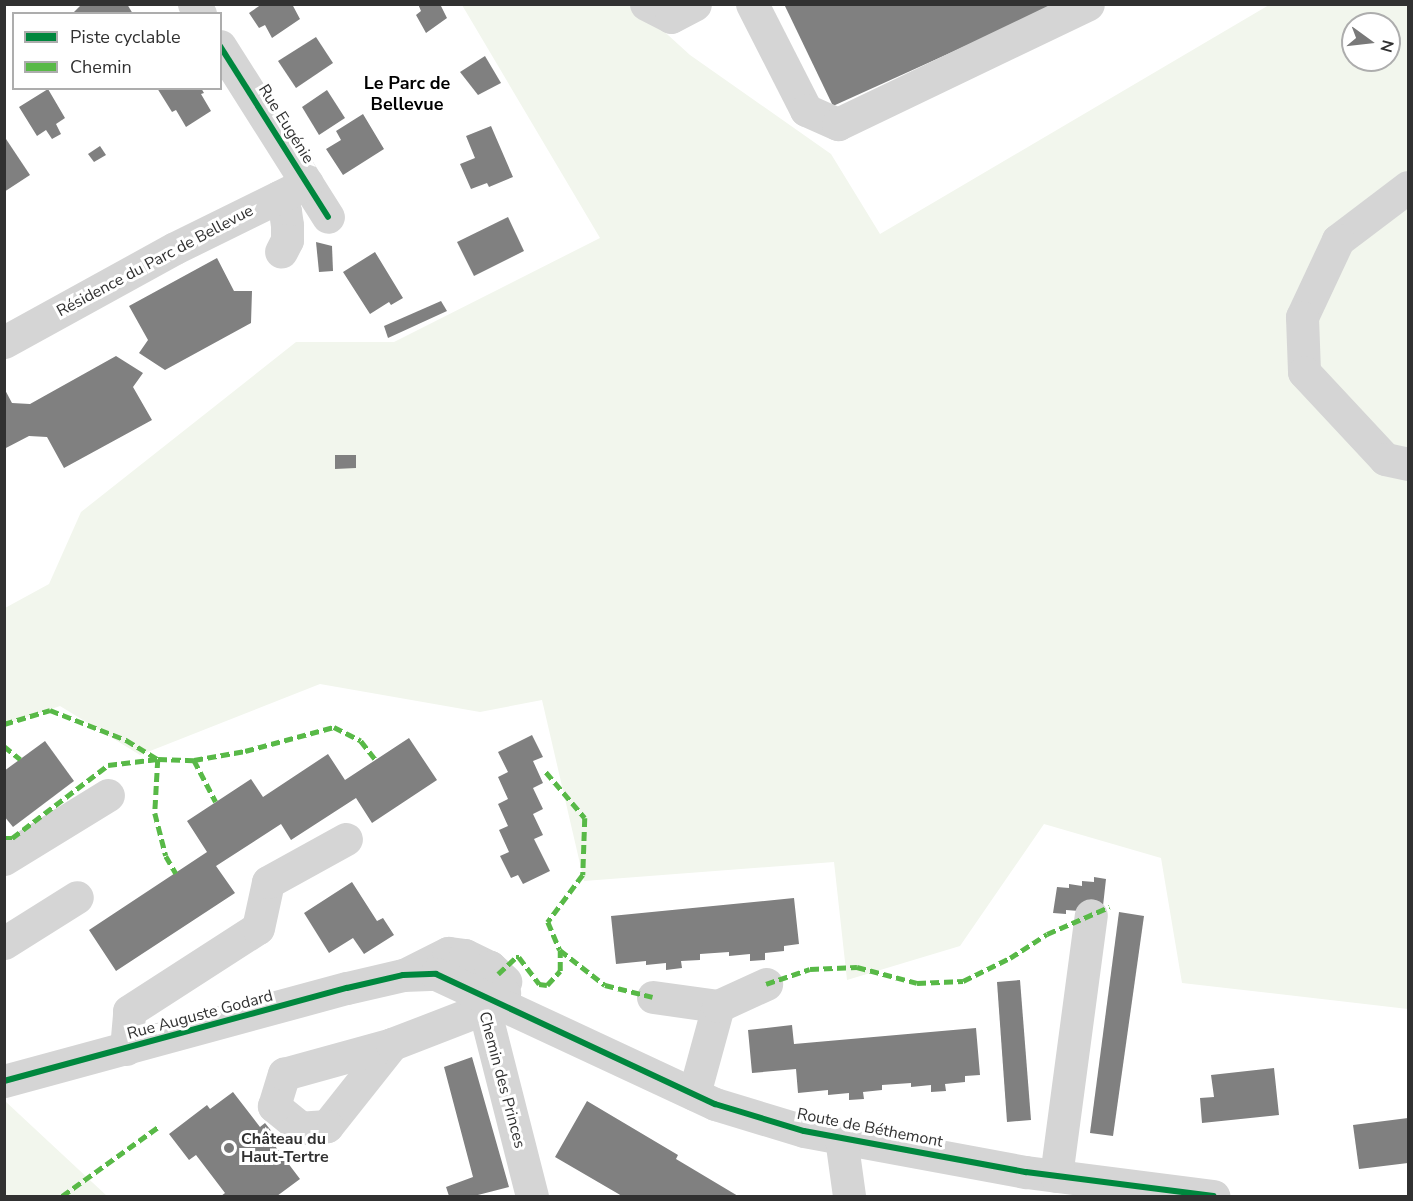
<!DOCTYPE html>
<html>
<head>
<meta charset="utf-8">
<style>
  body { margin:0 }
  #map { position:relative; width:1413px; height:1201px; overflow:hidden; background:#fff; font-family:"Nunito Sans",sans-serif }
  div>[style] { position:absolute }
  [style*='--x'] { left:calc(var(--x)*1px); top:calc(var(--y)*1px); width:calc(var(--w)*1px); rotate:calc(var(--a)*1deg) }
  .green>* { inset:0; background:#f2f6ed }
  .building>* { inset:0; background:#808080 }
  .minor>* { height:33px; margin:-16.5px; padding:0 16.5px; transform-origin:16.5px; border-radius:16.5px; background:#d5d5d5 }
  .quiet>* { height:4.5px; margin-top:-2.25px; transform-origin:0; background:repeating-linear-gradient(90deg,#58b947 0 9px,transparent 0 13.5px) }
  .cycleway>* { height:6px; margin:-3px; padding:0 3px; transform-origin:3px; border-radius:3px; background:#00873e }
  .dots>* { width:16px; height:16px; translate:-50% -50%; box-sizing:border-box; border:3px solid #fff; border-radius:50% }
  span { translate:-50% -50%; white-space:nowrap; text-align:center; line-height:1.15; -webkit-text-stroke:6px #fff; paint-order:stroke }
  .street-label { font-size:16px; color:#313131 }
  .poi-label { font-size:16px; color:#313131; font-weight:700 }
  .left { translate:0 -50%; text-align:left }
  .neighbourhood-label { font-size:18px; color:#000; font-weight:700 }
  .frame { position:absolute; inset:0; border:6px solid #313131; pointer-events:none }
  .legend { position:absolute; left:12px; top:12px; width:210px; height:78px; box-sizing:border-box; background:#fff; border:2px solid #adadad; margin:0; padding:8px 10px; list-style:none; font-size:18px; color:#313131 }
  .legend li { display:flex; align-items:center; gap:12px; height:30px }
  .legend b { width:30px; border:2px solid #adadad }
  .north { position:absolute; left:1341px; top:12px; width:60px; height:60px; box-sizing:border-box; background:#fff; border:2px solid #adadad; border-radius:50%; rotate:105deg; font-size:16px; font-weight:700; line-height:24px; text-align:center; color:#313131 }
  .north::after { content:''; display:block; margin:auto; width:21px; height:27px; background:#797979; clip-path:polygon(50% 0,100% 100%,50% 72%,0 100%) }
</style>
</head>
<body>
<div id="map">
  <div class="green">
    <div style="clip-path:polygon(evenodd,462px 5px,635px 5px,690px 55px,831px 154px,880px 234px,1269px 5px,1408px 5px,1408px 1009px,1182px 983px,1161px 858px,1044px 824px,960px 946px,847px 980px,834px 862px,584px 881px,542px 700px,480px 712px,320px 684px,140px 755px,60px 706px,5px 725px,5px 608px,49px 584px,81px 512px,296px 342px,394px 342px,600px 238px,462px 5px,1353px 24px,1389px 24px,1389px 60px,1353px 60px,1353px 24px)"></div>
    <div style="clip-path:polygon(4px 1101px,5px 1101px,107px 1196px,5px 1196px)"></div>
  </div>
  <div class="building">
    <div style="clip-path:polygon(82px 4px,127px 4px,133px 14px,72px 14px)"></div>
    <div style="clip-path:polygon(262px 4px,292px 4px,300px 19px,272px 38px,265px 25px,259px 28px,249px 13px)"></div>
    <div style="clip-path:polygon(418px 4px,440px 4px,447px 18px,426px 33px,416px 15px,421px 11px)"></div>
    <div style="clip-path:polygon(784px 4px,1058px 4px,833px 106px)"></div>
    <div style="clip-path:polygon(316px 37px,333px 63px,296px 88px,278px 61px)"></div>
    <div style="clip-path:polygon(485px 56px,501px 83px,478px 95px,460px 72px)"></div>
    <div style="clip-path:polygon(157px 88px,201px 88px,204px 93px,201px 94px,211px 111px,186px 127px,176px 110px,172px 112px)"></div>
    <div style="clip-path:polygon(48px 89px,65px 118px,56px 124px,61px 134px,52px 139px,46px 130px,37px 136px,19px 107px)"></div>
    <div style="clip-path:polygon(327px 90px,345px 118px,319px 135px,302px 107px)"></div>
    <div style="clip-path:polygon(363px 114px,384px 149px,343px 175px,326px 149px,341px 140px,336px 131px)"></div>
    <div style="clip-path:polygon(491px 126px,513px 177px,489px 187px,487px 183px,471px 189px,460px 164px,475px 158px,466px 136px)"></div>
    <div style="clip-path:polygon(6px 139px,30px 175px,4px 192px,4px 140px)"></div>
    <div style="clip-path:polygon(100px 146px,106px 155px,94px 162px,88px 154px)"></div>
    <div style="clip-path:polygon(508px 217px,524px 251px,474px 276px,457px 242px)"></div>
    <div style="clip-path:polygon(316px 242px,332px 246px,333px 271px,319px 272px)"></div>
    <div style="clip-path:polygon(375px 252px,403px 298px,391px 305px,389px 302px,370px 314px,343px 272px)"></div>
    <div style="clip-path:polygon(217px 258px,234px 291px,252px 291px,251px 323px,165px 370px,139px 353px,148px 340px,129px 306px)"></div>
    <div style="clip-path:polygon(441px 301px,447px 311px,388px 338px,384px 326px)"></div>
    <div style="clip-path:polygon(116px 356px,143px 373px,133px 387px,152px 420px,64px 468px,47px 437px,29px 436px,4px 449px,4px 388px,12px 403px,30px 404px)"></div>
    <div style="clip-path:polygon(335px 455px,356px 455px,356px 468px,335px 469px)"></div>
    <div style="clip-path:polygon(532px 735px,543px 757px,533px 761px,543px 783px,533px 788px,543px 809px,533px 814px,543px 835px,534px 839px,550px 871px,523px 884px,518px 875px,511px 878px,500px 856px,509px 852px,499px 830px,508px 826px,498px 804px,508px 799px,498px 777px,508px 772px,498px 752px)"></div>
    <div style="clip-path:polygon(409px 738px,437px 780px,372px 823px,356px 798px,291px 840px,281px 824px,216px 866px,235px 893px,116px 971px,89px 930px,207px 852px,187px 821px,251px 779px,263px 797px,328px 754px,345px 780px)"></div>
    <div style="clip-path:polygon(45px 741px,74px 781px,13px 827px,4px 816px,4px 771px)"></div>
    <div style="clip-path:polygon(1094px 877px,1106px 879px,1103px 906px,1079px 911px,1066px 910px,1066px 914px,1053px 913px,1057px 887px,1069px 888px,1069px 884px,1082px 886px,1082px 881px,1094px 882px)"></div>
    <div style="clip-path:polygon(352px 882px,377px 921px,383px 918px,394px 935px,364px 954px,353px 938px,329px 953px,304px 913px)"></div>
    <div style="clip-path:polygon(794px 898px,799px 944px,784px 946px,784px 951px,765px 953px,765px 960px,750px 961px,750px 954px,729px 956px,729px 952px,700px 954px,700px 960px,681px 961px,682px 968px,666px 970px,666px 963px,646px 965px,646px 961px,616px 964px,611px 916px)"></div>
    <div style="clip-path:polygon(1119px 912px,1144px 916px,1113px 1136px,1090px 1133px)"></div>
    <div style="clip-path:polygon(1020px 980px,1031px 1120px,1007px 1122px,997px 982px)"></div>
    <div style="clip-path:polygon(792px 1025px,794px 1044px,976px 1028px,980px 1075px,965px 1076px,965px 1082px,945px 1084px,946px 1091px,931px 1092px,931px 1085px,911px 1087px,911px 1083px,882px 1085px,882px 1090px,863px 1092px,864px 1099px,849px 1100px,849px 1093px,828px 1095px,828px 1090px,798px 1093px,796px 1069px,752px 1073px,748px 1030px)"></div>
    <div style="clip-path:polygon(472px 1057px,509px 1187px,474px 1196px,449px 1196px,446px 1187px,473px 1177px,444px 1067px)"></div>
    <div style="clip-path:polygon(1274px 1068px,1279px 1115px,1202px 1123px,1200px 1098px,1214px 1097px,1211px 1075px)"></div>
    <div style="clip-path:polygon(233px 1092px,260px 1127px,265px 1123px,277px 1138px,272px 1142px,300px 1179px,277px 1196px,221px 1196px,225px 1193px,196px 1155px,189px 1160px,169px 1134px,207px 1105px,210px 1109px)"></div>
    <div style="clip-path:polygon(587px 1101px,678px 1155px,676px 1159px,738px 1196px,622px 1196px,555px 1157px)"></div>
    <div style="clip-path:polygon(1408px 1118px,1408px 1163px,1359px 1169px,1353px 1125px)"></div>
  </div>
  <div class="minor">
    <div style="--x:194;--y:4;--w:12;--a:59"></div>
    <div style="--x:646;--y:4;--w:28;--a:27"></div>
    <div style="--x:671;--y:17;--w:27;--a:-28"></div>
    <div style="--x:752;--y:4;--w:119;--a:63"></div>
    <div style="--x:806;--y:110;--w:35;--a:24"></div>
    <div style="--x:838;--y:124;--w:277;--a:-25.6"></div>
    <div style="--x:220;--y:46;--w:202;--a:57.7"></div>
    <div style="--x:1408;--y:187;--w:88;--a:142.9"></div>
    <div style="--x:1338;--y:240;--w:85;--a:115.1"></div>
    <div style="--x:1302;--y:317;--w:55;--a:87.9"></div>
    <div style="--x:1304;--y:372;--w:119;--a:47"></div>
    <div style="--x:1385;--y:459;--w:24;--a:12"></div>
    <div style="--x:279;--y:197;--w:15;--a:67"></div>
    <div style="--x:285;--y:211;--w:14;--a:82"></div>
    <div style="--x:287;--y:225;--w:15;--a:90"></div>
    <div style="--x:287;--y:240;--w:13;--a:117"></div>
    <div style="--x:4;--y:342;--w:195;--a:-28.8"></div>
    <div style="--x:175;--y:248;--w:147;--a:-26.2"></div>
    <div style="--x:4;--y:859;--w:122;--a:-31.6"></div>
    <div style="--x:4;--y:943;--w:86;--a:-32.2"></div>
    <div style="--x:490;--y:967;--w:29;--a:117"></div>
    <div style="--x:477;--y:993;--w:17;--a:65"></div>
    <div style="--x:484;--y:1008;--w:194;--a:75.7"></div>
    <div style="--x:408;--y:973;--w:45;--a:-26.6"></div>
    <div style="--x:448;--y:953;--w:17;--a:7"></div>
    <div style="--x:465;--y:955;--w:28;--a:26"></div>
    <div style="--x:490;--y:967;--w:21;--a:43"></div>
    <div style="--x:653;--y:997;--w:66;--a:7.9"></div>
    <div style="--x:392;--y:1044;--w:105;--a:128.4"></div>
    <div style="--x:327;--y:1126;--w:26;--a:176"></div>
    <div style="--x:301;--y:1128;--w:35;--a:-141"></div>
    <div style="--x:274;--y:1106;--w:34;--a:-73"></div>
    <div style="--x:284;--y:1074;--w:112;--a:-15.5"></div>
    <div style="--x:392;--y:1044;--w:114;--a:-21.1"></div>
    <div style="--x:498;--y:1003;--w:12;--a:-59"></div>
    <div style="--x:126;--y:1049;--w:38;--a:-85"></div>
    <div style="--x:129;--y:1011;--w:153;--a:-32.8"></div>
    <div style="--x:258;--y:928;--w:47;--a:-77.7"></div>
    <div style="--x:268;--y:882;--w:89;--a:-28.9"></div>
    <div style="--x:4;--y:1081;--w:355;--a:-15.2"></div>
    <div style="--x:347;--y:988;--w:57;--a:-13.1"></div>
    <div style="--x:403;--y:975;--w:33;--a:-2"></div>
    <div style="--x:436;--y:974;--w:308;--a:25"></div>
    <div style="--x:715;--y:1104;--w:93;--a:16.9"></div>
    <div style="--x:804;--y:1131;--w:226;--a:10.5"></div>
    <div style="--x:1026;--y:1172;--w:189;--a:7.3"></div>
    <div style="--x:694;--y:1094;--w:91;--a:-74.7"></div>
    <div style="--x:718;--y:1006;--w:53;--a:-24.6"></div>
    <div style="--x:841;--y:1138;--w:59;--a:82.1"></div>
    <div style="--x:1056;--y:1176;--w:263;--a:-82.4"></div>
  </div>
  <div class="quiet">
    <div style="--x:4;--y:724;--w:48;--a:-16.9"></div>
    <div style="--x:50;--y:710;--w:82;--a:21.5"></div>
    <div style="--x:126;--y:740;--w:37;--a:31"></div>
    <div style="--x:158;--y:759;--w:36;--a:2"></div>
    <div style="--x:194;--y:760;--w:52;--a:-10"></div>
    <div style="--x:245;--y:751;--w:92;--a:-15.1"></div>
    <div style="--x:334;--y:727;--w:30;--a:27"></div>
    <div style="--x:361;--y:741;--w:24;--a:52"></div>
    <div style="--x:4;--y:746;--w:21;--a:39"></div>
    <div style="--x:194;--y:760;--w:47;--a:62.4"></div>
    <div style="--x:546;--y:772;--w:60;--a:49.7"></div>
    <div style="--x:585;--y:818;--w:57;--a:92"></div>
    <div style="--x:583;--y:875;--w:59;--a:126.7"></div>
    <div style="--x:548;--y:922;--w:30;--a:67"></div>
    <div style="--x:560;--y:950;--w:57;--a:37.9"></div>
    <div style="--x:605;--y:985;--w:49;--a:14"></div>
    <div style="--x:4;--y:838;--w:8;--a:0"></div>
    <div style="--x:12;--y:838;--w:121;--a:-37.2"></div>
    <div style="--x:108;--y:765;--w:50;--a:-6.8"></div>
    <div style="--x:158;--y:759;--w:54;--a:93.2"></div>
    <div style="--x:155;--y:813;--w:44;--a:75.7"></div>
    <div style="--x:166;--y:856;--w:20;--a:60"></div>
    <div style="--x:498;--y:974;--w:25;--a:-43"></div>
    <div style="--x:516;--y:957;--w:3;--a:0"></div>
    <div style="--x:519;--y:957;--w:34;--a:53"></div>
    <div style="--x:539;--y:984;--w:8;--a:7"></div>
    <div style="--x:547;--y:985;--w:19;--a:-47"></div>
    <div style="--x:560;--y:971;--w:21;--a:-90"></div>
    <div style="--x:766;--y:984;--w:46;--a:-18.8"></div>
    <div style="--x:810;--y:969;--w:47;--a:-2.4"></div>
    <div style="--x:857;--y:967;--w:62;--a:14.9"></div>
    <div style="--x:917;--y:983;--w:46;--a:-2.5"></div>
    <div style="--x:963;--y:981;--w:52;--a:-26.1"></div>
    <div style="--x:1010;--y:958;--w:44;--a:-33"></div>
    <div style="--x:1047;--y:934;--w:68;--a:-23.5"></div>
    <div style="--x:62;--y:1196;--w:118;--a:-35.7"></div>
  </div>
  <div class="cycleway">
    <div style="--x:220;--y:46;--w:202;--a:57.7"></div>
    <div style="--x:4;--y:1081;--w:355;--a:-15.2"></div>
    <div style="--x:347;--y:988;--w:57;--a:-13.1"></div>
    <div style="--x:403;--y:975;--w:33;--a:-2"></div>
    <div style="--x:436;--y:974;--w:308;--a:25"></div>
    <div style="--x:715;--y:1104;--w:93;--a:16.9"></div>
    <div style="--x:804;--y:1131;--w:226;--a:10.5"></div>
    <div style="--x:1026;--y:1172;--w:189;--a:7.3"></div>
  </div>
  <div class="dots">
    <div style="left:229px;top:1148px;background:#797979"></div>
  </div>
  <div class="street-label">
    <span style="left:286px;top:124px;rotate:58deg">Rue Eugénie</span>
    <span style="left:155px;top:261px;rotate:-28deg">Résidence du Parc de Bellevue</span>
    <span style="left:200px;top:1015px;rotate:-15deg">Rue Auguste Godard</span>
    <span style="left:502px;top:1080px;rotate:75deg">Chemin des Princes</span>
    <span style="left:870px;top:1128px;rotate:11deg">Route de Béthemont</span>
  </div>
  <div class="poi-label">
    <span class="left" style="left:241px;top:1148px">Château du<br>Haut-Tertre</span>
  </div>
  <div class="neighbourhood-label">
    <span style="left:407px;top:94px">Le Parc de<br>Bellevue</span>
  </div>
  <div class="frame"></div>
  <ul class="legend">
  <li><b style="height:8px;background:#00873e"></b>Piste cyclable</li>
  <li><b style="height:8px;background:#58b947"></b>Chemin</li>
  </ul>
  <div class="north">N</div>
</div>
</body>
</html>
